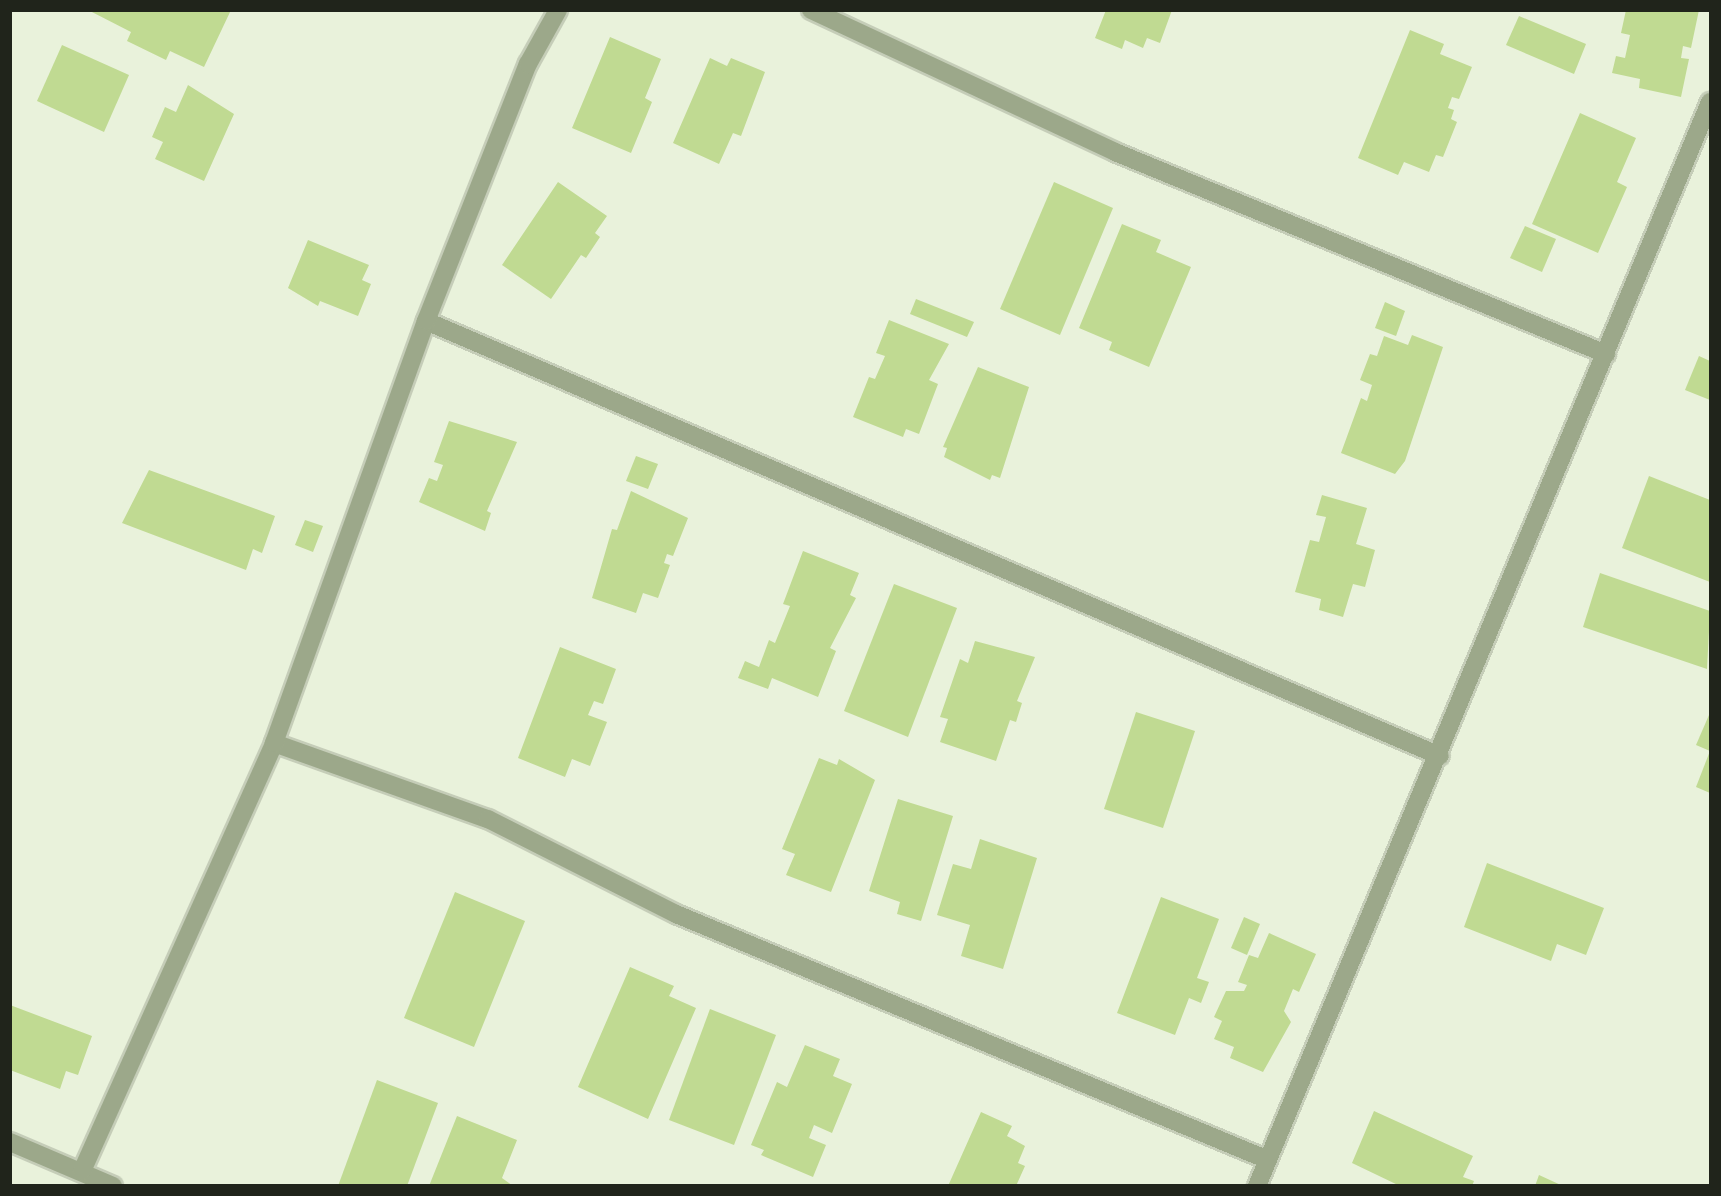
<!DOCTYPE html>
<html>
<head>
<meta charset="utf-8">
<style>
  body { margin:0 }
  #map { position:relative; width:1721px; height:1196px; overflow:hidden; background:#e9f2db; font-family:"Playfair Display",serif }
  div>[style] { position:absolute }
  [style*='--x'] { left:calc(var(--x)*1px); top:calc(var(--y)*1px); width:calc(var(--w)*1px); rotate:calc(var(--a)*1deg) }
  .building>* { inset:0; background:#c0da92 }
  .roads { filter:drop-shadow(2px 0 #c5cdb8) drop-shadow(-2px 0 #c5cdb8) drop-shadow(0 2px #c5cdb8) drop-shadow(0 -2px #c5cdb8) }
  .minor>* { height:18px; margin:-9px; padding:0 9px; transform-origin:9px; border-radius:9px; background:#9ca88a }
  span { translate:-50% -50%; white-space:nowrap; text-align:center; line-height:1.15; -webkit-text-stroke:6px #fff; paint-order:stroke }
  .frame { position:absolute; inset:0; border:12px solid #20241b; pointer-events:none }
</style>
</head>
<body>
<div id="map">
  <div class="building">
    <div style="clip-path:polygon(88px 10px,231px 10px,204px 67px,170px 51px,166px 60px,127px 41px,131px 32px)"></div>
    <div style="clip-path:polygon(1106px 10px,1172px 10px,1160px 43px,1147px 38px,1143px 48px,1125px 40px,1122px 49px,1095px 38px)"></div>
    <div style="clip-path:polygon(1626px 10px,1699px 10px,1691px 48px,1683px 46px,1681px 58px,1689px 59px,1681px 97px,1639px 88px,1640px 79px,1612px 73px,1616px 56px,1625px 58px,1630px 35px,1621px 33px)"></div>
    <div style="clip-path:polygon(1519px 16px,1586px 44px,1574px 74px,1506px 45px)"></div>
    <div style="clip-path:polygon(1410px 30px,1444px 44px,1440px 54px,1472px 67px,1459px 99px,1452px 97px,1448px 108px,1454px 110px,1451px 119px,1457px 122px,1443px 157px,1436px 155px,1429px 172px,1404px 162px,1398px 175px,1358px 158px)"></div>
    <div style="clip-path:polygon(610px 37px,661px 59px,645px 98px,652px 102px,631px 153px,572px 128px)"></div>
    <div style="clip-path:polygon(62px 45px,129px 75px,104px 132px,37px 101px)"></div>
    <div style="clip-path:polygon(710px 58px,727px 66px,731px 58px,765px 72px,741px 136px,733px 133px,719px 164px,673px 143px)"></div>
    <div style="clip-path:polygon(188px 85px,234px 114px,204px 181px,155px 159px,163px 142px,152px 137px,165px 107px,176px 112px)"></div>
    <div style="clip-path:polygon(1580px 113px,1636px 138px,1617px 182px,1627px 187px,1598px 253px,1532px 224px)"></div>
    <div style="clip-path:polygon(558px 182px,607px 216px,595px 233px,600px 237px,586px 258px,581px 255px,551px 299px,502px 265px)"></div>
    <div style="clip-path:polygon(1054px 182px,1113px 208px,1060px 335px,1000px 309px)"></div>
    <div style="clip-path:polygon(1122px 224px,1161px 240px,1156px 252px,1191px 267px,1149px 367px,1109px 350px,1112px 342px,1079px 328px)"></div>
    <div style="clip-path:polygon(1525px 226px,1556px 239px,1542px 272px,1510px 258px)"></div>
    <div style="clip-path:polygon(308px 240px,369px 265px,362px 280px,371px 284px,358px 316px,320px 301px,318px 306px,288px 288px)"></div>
    <div style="clip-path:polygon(916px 299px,974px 322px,967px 337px,910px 314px)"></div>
    <div style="clip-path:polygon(1385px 302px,1405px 311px,1396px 336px,1375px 328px)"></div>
    <div style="clip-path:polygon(889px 320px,949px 344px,929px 380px,938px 384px,919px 434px,906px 429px,903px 437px,853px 417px,869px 377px,875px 379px,885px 356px,876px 353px)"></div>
    <div style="clip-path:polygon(1412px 335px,1443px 347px,1405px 461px,1395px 474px,1341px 453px,1361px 398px,1367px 401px,1372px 385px,1360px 380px,1370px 354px,1377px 356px,1384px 336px,1408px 345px)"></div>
    <div style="clip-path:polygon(1699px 356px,1710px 361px,1710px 400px,1685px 390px)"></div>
    <div style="clip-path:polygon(978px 367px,1029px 387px,1000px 478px,992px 475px,990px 480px,944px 457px,947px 448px,943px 447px)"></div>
    <div style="clip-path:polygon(449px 421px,517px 442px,487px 511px,491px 513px,485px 531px,419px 502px,429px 478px,437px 481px,443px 465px,434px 462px)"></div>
    <div style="clip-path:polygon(636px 456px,658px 464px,648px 489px,626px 481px)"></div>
    <div style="clip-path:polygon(149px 470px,275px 516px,262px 553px,253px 549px,246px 570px,122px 523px)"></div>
    <div style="clip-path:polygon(1649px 476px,1710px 500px,1710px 582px,1622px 548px)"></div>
    <div style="clip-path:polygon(631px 491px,688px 518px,673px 556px,667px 554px,664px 563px,670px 565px,658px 598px,643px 593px,636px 613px,592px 598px,612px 529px,617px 530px)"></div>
    <div style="clip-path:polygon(1322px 495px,1367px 508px,1356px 544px,1375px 550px,1365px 587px,1353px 584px,1343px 617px,1319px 610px,1321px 599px,1295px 592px,1310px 540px,1319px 542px,1326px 517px,1316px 515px)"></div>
    <div style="clip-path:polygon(305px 520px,323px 526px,313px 552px,295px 545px)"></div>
    <div style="clip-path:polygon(803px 551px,859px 573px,850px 595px,856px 598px,830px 648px,836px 651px,818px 697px,772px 678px,768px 689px,738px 678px,745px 661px,759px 667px,769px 640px,775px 643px,790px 606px,783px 604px)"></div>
    <div style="clip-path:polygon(1600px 573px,1710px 611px,1707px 669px,1583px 627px)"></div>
    <div style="clip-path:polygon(894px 584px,957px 608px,908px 737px,844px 711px)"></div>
    <div style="clip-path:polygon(975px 641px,1035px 657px,1017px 701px,1022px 703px,1016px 722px,1010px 720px,996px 761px,940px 742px,948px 719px,940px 717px,960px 659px,968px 663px)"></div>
    <div style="clip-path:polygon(560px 647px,616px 669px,603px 704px,594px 701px,588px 715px,607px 722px,590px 766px,572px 759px,565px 777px,518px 758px)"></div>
    <div style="clip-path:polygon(1136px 712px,1195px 731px,1163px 828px,1104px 809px)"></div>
    <div style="clip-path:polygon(1709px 715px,1710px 716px,1710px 751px,1696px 745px)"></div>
    <div style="clip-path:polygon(1710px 751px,1710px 793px,1696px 787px)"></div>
    <div style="clip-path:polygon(819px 758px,837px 765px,839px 759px,875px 780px,831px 892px,786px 875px,795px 854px,782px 849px)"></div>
    <div style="clip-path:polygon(898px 799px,953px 816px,921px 921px,897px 914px,900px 902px,869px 891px)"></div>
    <div style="clip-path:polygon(980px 839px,1037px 858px,1003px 969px,961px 956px,970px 925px,937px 915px,953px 864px,971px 869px)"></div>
    <div style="clip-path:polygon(1487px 863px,1604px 908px,1586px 955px,1557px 944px,1551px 961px,1464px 927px)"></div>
    <div style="clip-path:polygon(455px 892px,525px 921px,474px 1047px,404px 1018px)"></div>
    <div style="clip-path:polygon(1161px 897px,1219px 919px,1197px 978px,1209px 982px,1201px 1003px,1189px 998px,1175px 1035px,1117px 1013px)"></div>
    <div style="clip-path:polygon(1244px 917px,1260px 924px,1247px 955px,1231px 948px)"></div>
    <div style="clip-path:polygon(1269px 933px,1316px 954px,1299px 992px,1293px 989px,1284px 1011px,1291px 1022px,1263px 1072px,1230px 1058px,1234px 1047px,1214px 1039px,1222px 1021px,1214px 1017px,1226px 991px,1244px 991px,1247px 985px,1238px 982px,1249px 955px,1258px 958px)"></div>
    <div style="clip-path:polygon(630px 967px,674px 986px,669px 996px,696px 1008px,648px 1119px,578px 1087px)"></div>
    <div style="clip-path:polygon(10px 1005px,92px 1036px,78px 1075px,66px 1071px,60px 1089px,10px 1070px)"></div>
    <div style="clip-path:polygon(710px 1009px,776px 1035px,734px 1145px,669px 1120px)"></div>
    <div style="clip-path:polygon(805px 1045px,840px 1059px,833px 1076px,852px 1084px,832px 1133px,814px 1125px,809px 1138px,826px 1145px,813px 1177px,761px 1155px,764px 1150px,751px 1145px,777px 1082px,787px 1087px)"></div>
    <div style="clip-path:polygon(377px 1080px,438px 1103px,407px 1186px,338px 1186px)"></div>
    <div style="clip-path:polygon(1374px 1111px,1473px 1156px,1463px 1177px,1474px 1181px,1472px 1186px,1400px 1186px,1352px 1163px)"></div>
    <div style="clip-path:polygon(981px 1112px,1012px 1126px,1007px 1136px,1025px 1146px,1018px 1163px,1025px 1166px,1016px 1186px,948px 1186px)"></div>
    <div style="clip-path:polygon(457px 1116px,517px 1140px,502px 1178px,513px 1186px,429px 1186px)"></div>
    <div style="clip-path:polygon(1539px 1175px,1563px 1186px,1535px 1186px)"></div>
  </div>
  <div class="roads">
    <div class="minor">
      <div style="--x:811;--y:10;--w:336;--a:25"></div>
      <div style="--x:1115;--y:152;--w:531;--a:22.36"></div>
      <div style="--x:426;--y:321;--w:1103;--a:23.22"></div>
      <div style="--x:274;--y:743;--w:227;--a:19.6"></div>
      <div style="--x:488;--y:819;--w:211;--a:26.8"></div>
      <div style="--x:676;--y:914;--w:641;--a:22.56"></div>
      <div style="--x:10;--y:1142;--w:112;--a:23.1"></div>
      <div style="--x:82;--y:1171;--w:469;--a:-65.8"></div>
      <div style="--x:274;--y:743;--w:449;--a:-70.2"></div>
      <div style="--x:426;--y:321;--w:277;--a:-68.4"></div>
      <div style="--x:528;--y:64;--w:62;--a:-60.9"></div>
      <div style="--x:1257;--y:1186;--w:1175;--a:-67.32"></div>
    </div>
  </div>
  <div class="frame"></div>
</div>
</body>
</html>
